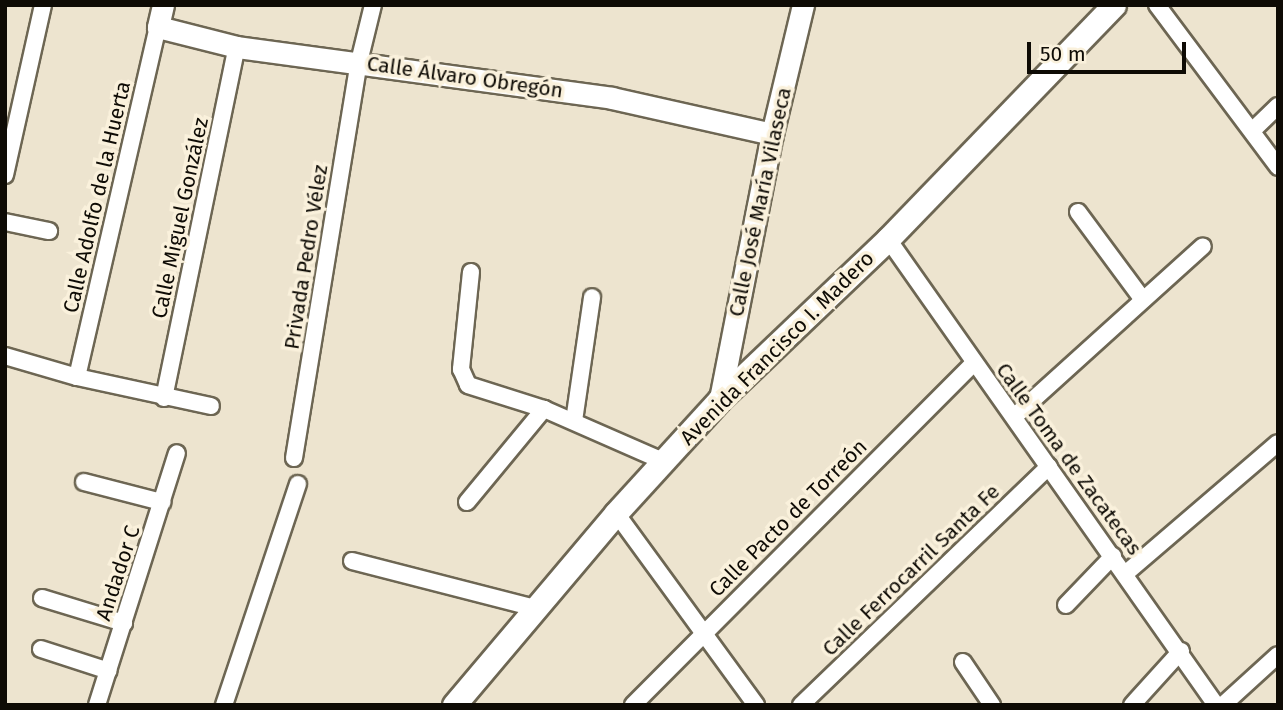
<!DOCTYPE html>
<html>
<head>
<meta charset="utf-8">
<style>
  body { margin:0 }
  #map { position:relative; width:1283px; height:710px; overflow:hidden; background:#ede4cf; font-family:"Fira Sans",sans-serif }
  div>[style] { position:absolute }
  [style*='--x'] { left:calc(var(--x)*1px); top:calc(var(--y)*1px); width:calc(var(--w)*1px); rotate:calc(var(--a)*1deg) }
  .roads { filter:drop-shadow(2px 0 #6d6653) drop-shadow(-2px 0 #6d6653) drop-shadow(0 2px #6d6653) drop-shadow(0 -2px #6d6653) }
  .minor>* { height:16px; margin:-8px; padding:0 8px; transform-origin:8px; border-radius:8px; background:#fff }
  .tertiary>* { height:21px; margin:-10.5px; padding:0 10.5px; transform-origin:10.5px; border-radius:10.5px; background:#fff }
  .secondary>* { height:23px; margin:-11.5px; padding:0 11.5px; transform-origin:11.5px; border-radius:11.5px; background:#fff }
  span { translate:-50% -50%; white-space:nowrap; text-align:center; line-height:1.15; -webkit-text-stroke:7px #faf1dc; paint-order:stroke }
  .street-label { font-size:21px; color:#0e0b05 }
  .frame { position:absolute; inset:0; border:7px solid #0e0b05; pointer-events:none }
  .scale { position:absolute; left:1027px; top:42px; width:159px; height:32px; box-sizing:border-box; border:4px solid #0e0b05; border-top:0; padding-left:9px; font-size:21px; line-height:24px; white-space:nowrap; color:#0e0b05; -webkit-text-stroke:5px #faf1dc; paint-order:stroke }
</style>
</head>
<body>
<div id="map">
  <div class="roads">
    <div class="minor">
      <div style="--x:1157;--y:5;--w:202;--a:53.2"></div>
      <div style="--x:1252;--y:131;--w:36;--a:-44"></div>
      <div style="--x:5;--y:175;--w:174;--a:-77.4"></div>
      <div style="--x:1078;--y:212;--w:109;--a:53.5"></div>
      <div style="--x:5;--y:222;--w:45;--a:11.6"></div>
      <div style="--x:888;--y:239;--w:570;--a:54.86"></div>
      <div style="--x:471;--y:272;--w:98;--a:95.9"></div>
      <div style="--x:461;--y:369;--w:17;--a:66"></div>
      <div style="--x:468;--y:385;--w:80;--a:17.5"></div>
      <div style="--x:544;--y:409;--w:130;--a:23.6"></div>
      <div style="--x:5;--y:356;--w:75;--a:16.3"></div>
      <div style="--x:77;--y:377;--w:137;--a:12.2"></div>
      <div style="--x:77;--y:377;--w:359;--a:-77"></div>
      <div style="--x:164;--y:398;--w:359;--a:-78.3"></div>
      <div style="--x:1015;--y:416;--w:253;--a:-42.1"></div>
      <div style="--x:574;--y:421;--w:125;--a:-81.7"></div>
      <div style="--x:294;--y:458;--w:401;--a:-80.7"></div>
      <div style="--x:359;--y:62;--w:59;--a:-76.2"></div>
      <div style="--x:84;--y:482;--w:81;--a:14.4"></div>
      <div style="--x:467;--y:502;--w:121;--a:-50.4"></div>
      <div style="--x:616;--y:513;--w:238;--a:53.9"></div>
      <div style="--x:352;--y:561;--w:189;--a:14.4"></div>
      <div style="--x:1125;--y:574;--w:201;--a:-40.6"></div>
      <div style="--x:42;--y:598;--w:86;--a:17"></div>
      <div style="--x:1066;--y:605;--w:68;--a:-46.2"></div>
      <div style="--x:41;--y:649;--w:71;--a:17.9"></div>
      <div style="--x:963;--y:662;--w:52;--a:56"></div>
      <div style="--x:97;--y:705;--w:264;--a:-72.4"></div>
      <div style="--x:224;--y:705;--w:233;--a:-71.5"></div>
      <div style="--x:633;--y:705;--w:483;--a:-45.1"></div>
      <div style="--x:801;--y:705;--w:344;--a:-43.9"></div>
      <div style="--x:1132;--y:705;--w:73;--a:-47.8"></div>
      <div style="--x:1223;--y:705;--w:74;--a:-42.3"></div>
    </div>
    <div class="tertiary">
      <div style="--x:163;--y:5;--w:23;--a:103"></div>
      <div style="--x:158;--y:27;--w:81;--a:14.2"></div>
      <div style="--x:237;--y:47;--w:378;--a:7.7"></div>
      <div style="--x:612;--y:98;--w:164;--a:12.7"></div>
      <div style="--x:720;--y:399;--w:270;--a:-78.9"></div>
      <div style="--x:772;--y:134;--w:133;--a:-76.5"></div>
    </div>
    <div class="secondary">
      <div style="--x:454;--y:705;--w:251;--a:-49.8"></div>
      <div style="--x:616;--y:513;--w:154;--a:-47.6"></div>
      <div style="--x:720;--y:399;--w:232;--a:-43.6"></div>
      <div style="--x:888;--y:239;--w:325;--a:-46"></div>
    </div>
  </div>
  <div class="street-label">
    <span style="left:465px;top:77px;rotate:8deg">Calle Álvaro Obregón</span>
    <span style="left:97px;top:197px;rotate:-77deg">Calle Adolfo de la Huerta</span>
    <span style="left:760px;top:202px;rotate:-78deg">Calle José María Vilaseca</span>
    <span style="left:180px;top:218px;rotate:-78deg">Calle Miguel González</span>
    <span style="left:306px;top:257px;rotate:-81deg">Privada Pedro Vélez</span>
    <span style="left:777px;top:348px;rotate:-45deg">Avenida Francisco I. Madero</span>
    <span style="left:1069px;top:459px;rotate:54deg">Calle Toma de Zacatecas</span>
    <span style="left:788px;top:518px;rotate:-45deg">Calle Pacto de Torreón</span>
    <span style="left:911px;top:570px;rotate:-44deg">Calle Ferrocarril Santa Fe</span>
    <span style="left:118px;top:573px;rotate:-72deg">Andador C</span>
  </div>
  <div class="frame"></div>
  <div class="scale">50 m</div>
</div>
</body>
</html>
